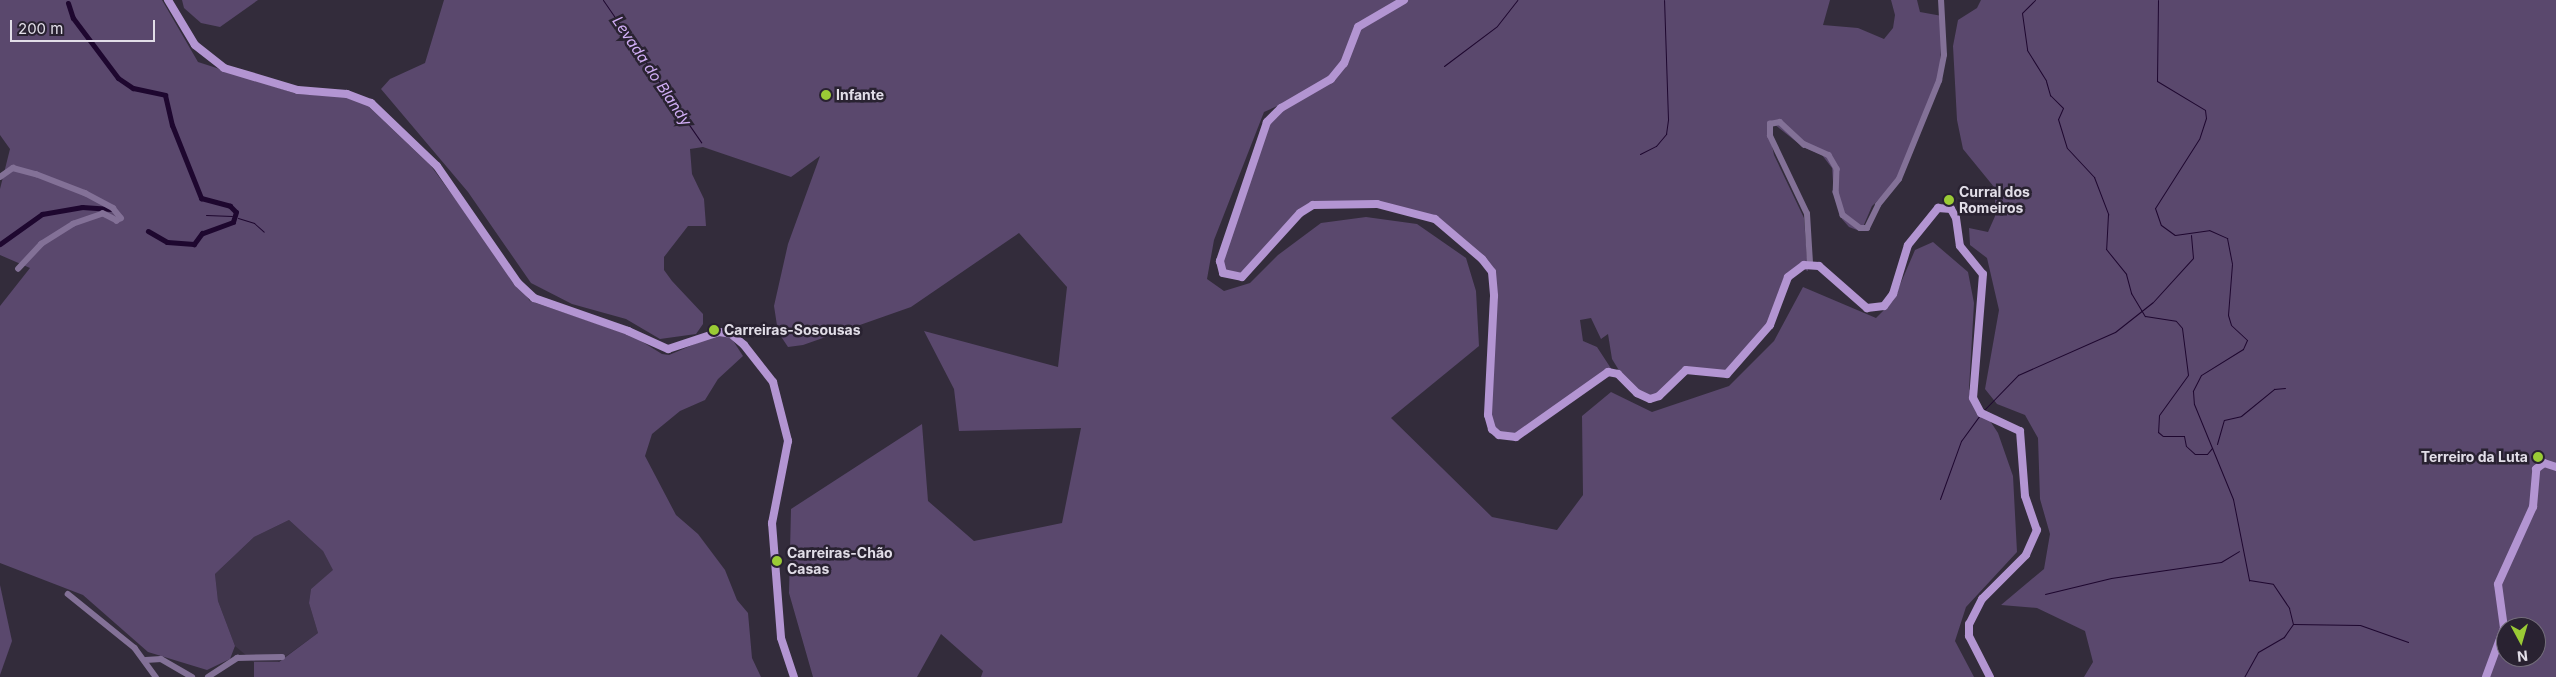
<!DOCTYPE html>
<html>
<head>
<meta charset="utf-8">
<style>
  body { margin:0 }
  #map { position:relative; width:2556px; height:677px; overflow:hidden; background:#332c3b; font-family:Inter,sans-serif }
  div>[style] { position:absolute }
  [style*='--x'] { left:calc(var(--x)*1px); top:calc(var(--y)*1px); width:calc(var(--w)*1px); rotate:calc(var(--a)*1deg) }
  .built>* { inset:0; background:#3e3449 }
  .green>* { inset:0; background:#5a486d }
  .stream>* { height:1px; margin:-0.5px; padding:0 0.5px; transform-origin:0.5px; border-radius:0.5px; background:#1e072f }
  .canal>* { height:5px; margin:-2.5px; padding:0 2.5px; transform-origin:2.5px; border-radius:2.5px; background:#1e072f }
  .street>* { height:5.5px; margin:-2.75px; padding:0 2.75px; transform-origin:2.75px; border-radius:2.75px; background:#837197 }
  .secondary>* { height:8px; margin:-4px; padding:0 4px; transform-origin:4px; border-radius:4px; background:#b395d2 }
  .dots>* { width:14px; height:14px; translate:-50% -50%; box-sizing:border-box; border:2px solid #292231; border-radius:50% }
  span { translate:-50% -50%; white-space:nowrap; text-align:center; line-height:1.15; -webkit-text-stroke:5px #292231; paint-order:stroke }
  .poi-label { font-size:14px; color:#e2dee8; font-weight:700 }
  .left { translate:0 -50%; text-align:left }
  .right { translate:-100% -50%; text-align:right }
  .water-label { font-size:15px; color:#d2aff7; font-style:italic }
  .north { position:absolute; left:2496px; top:617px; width:50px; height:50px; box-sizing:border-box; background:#292231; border:1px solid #736d7a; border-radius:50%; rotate:174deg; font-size:14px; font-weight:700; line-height:20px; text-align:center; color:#e2dee8 }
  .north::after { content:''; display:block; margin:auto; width:18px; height:22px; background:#9acb35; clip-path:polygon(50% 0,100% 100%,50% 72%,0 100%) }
  .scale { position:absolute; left:10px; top:20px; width:145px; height:22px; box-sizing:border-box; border:2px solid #e2dee8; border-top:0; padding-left:6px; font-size:15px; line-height:18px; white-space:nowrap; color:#e2dee8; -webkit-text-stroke:4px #292231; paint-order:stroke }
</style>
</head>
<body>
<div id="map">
  <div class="built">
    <div style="clip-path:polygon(289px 520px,323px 551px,334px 570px,311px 589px,309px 603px,318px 633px,278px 662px,254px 662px,235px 646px,218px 601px,215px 574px,254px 537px)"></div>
  </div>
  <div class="green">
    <div style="clip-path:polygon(0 0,162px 0,198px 62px,297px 94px,350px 97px,365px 103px,431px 166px,530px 301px,633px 336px,662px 354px,669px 355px,716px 335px,730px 336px,743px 356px,718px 379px,705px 400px,680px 411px,652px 434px,645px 456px,676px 515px,698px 534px,725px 570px,737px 600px,748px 613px,752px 658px,761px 677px,254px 677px,254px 662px,279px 662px,318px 633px,309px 603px,311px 589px,333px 570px,323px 551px,289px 520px,254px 537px,215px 574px,218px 601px,235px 646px,230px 659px,207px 670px,148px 652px,83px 595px,0 563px,0 306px,30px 268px,0 255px,0 189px,10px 149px,0 135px)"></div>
    <div style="clip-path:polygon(182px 0,258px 0,220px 27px,201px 23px,184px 8px)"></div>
    <div style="clip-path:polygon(444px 0,1830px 0,1823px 25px,1858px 28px,1884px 39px,1893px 28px,1895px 15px,1891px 0,1917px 0,1920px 12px,1942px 16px,1940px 74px,1897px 183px,1872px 206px,1863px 227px,1857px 230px,1849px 227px,1842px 219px,1834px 196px,1832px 168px,1822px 155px,1803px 147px,1774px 124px,1768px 127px,1774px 155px,1804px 218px,1808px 271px,1798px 267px,1792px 271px,1775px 318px,1727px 374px,1694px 370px,1650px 399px,1628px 385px,1612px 359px,1608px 334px,1601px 339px,1591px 318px,1580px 320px,1583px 341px,1597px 347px,1614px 373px,1601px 375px,1521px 435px,1499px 435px,1488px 415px,1494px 296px,1487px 265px,1450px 230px,1418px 213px,1377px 204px,1307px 208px,1247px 272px,1231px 278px,1220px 261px,1272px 116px,1322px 86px,1264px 112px,1214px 240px,1207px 279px,1224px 291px,1250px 283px,1278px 255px,1321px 223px,1366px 217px,1417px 224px,1466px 258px,1476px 291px,1479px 346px,1391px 418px,1492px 517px,1557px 530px,1583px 495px,1582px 416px,1611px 392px,1652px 412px,1729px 386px,1774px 341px,1803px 287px,1876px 318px,1893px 301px,1915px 250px,1933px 242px,1968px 272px,1974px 303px,1969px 389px,1998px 433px,2013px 476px,2017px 552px,1966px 607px,1955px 641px,1974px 677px,981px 677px,983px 671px,941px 634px,917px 677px,813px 677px,789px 593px,791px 509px,922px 424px,928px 501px,974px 541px,1062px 523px,1081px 428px,959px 431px,954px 389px,924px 331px,1058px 367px,1067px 287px,1019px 233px,911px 307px,803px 345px,788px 347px,778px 332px,774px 306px,788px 244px,820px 156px,791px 177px,703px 147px,690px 149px,692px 174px,704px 199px,706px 226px,688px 226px,664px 257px,664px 270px,672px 281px,703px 314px,703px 324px,696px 334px,660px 339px,626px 319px,572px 304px,531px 283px,468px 192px,381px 89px,390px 79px,425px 63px)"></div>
    <div style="clip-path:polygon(evenodd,1981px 0,2556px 0,2556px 677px,2084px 677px,2093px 662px,2085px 631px,2037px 608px,2001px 605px,2044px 569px,2050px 534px,2040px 499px,2038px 438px,2025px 415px,1997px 404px,1985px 389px,1999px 310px,1987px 258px,1970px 245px,1969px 228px,1988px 232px,1996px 214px,1994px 187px,1963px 149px,1957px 120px,1953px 46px,1958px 20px,1977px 8px,1981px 0,2506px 627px,2536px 627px,2536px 657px,2506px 657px,2506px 627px)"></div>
    <div style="clip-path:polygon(0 585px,12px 641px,0 675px)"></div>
  </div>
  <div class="stream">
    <div style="--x:603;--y:0;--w:173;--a:55.4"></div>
    <div style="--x:2035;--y:0;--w:18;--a:135"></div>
    <div style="--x:2022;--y:13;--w:37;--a:82"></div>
    <div style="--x:2027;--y:50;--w:36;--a:58"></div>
    <div style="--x:2046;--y:81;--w:15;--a:74"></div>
    <div style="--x:2050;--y:95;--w:18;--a:45"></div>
    <div style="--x:2063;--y:108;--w:12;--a:114"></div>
    <div style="--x:2058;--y:119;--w:30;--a:73"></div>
    <div style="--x:2067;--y:148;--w:40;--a:47"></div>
    <div style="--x:2094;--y:177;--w:40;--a:69"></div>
    <div style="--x:2108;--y:214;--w:35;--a:93"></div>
    <div style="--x:2106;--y:249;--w:32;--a:51"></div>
    <div style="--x:2126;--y:274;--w:20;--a:75"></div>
    <div style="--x:2131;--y:293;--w:27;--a:59"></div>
    <div style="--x:2145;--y:316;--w:31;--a:9"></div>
    <div style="--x:2176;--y:321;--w:9;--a:49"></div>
    <div style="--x:2182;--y:328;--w:47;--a:82.7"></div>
    <div style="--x:2188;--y:375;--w:49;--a:125.9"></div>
    <div style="--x:2159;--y:415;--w:17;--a:93"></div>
    <div style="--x:2158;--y:432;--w:6;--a:39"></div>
    <div style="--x:2163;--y:436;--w:21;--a:0"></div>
    <div style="--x:2184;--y:436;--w:10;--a:79"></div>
    <div style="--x:2186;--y:446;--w:12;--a:42"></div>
    <div style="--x:2195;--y:454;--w:12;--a:0"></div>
    <div style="--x:2207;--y:454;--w:8;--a:-50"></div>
    <div style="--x:2158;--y:0;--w:81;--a:90.7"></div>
    <div style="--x:2157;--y:81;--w:56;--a:31.1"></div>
    <div style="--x:2205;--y:110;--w:8;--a:83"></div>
    <div style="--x:2206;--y:118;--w:22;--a:108"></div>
    <div style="--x:2199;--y:139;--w:82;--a:122.5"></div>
    <div style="--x:2155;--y:208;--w:18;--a:71"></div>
    <div style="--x:2161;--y:225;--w:17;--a:36"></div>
    <div style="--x:2175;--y:235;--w:34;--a:-8"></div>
    <div style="--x:2209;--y:230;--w:20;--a:24"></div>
    <div style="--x:2227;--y:238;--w:26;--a:79"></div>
    <div style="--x:2232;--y:264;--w:51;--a:94.5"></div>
    <div style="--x:2228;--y:315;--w:10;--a:73"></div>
    <div style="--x:2231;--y:325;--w:22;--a:43"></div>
    <div style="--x:2247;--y:340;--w:10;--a:114"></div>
    <div style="--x:2243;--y:349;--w:49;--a:148.2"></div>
    <div style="--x:2201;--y:375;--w:18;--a:117"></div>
    <div style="--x:2193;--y:391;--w:13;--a:86"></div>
    <div style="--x:2194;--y:404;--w:103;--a:67.7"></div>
    <div style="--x:2233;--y:499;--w:83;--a:78.8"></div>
    <div style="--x:2249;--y:580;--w:24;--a:9"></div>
    <div style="--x:2273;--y:584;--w:29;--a:56"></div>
    <div style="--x:2289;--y:608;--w:16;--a:76"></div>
    <div style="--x:2293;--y:624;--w:16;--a:125"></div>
    <div style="--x:2284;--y:637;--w:30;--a:150"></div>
    <div style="--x:2258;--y:652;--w:29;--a:119"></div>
    <div style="--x:1444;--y:66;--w:66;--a:-37"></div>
    <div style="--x:1497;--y:26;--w:33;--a:-52"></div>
    <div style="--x:1640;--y:154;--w:18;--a:-27"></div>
    <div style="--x:1656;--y:146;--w:16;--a:-50"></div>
    <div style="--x:1666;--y:134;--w:15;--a:-82"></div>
    <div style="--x:1668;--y:119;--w:119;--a:-91.9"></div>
    <div style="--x:206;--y:215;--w:26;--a:2"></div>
    <div style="--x:238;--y:218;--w:17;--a:17"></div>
    <div style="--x:254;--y:223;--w:13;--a:42"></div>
    <div style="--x:1984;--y:410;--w:49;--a:-45.8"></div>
    <div style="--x:2018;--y:375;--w:106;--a:-23.9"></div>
    <div style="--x:2115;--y:332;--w:48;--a:-38.3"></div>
    <div style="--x:2153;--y:302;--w:59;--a:-47.7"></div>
    <div style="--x:2193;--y:258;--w:23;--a:-95"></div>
    <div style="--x:2217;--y:444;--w:25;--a:-74"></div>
    <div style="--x:2224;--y:420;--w:17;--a:-13"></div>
    <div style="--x:2241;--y:416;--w:43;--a:-39.3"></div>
    <div style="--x:2274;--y:389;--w:11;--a:-5"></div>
    <div style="--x:1940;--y:499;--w:62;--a:-70.1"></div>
    <div style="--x:1961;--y:441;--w:32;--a:-54"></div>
    <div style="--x:2045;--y:594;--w:68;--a:-13.6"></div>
    <div style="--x:2111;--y:578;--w:111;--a:-8.3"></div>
    <div style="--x:2221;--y:562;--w:21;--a:-31"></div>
    <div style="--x:2293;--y:624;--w:67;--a:0.9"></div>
    <div style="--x:2360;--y:625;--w:51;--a:19.5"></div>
  </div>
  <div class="canal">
    <div style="--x:68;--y:3;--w:16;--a:72"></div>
    <div style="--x:73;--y:18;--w:75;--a:53.1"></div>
    <div style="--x:118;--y:78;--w:18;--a:34"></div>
    <div style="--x:133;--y:88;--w:33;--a:12"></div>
    <div style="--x:165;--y:95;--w:31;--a:77"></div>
    <div style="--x:172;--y:125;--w:79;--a:68.3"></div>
    <div style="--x:201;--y:198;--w:30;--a:15"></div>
    <div style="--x:230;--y:206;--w:8;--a:45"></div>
    <div style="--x:236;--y:212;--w:10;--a:107"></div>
    <div style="--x:233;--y:222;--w:33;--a:160"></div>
    <div style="--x:202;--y:233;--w:14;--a:126"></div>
    <div style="--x:194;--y:244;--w:27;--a:-176"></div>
    <div style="--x:167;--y:242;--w:22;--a:-150"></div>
    <div style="--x:0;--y:244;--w:52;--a:-35.5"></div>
    <div style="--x:42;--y:214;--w:41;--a:-9.9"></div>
    <div style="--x:82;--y:207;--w:29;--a:4"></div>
  </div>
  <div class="street">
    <div style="--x:0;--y:177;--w:16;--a:-35"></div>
    <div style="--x:13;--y:168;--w:24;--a:15"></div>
    <div style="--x:36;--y:174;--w:53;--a:21.2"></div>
    <div style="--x:85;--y:193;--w:32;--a:28"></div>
    <div style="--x:113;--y:208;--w:13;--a:51"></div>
    <div style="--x:121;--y:218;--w:5;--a:143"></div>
    <div style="--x:117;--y:221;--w:16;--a:-153"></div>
    <div style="--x:103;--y:214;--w:31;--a:161"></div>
    <div style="--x:74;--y:224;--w:38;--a:148"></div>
    <div style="--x:42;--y:244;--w:34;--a:133"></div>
    <div style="--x:1810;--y:263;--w:49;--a:-93.5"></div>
    <div style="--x:1807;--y:214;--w:86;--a:-115.4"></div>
    <div style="--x:1770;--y:136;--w:12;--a:-90"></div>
    <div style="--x:1770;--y:124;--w:10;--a:-11"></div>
    <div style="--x:1780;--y:122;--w:33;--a:43"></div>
    <div style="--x:1804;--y:144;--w:27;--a:24"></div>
    <div style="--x:1829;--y:155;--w:16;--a:60"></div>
    <div style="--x:1837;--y:169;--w:23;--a:92"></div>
    <div style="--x:1836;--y:192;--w:24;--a:73"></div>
    <div style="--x:1843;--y:215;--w:21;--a:37"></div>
    <div style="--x:1860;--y:228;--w:7;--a:0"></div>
    <div style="--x:1867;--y:228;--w:25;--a:-64"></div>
    <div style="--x:1878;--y:205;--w:33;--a:-51"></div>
    <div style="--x:1899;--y:179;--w:106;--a:-67.8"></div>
    <div style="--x:1939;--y:81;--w:26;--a:-79"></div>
    <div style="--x:1944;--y:55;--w:55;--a:-93.1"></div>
    <div style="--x:68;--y:594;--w:86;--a:38.9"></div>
    <div style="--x:135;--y:648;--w:36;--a:54"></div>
    <div style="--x:146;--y:660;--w:15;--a:-4"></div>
    <div style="--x:161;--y:659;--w:36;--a:30"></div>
    <div style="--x:208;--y:677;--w:35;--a:-33"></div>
    <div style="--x:237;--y:658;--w:45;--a:-1.3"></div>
  </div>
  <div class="secondary">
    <div style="--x:168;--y:0;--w:52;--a:59"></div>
    <div style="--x:195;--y:45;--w:37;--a:38"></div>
    <div style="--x:224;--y:68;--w:77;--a:16.6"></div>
    <div style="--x:298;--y:90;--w:49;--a:4.7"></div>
    <div style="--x:347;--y:94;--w:26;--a:21"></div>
    <div style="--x:371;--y:103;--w:91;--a:43.7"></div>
    <div style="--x:437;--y:166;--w:142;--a:55.3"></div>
    <div style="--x:518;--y:283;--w:22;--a:43"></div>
    <div style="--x:534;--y:298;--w:100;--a:19.3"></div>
    <div style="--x:628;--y:331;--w:44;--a:24.2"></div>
    <div style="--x:668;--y:349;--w:54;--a:-18.4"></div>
    <div style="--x:719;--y:332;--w:12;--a:9"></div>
    <div style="--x:731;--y:334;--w:17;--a:40"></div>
    <div style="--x:744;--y:345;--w:47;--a:51.9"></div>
    <div style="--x:773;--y:382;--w:61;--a:75.7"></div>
    <div style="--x:788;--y:441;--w:84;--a:101"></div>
    <div style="--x:772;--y:523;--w:115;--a:85.5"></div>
    <div style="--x:781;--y:638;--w:41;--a:71.6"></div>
    <div style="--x:1404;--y:0;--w:53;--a:149.6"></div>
    <div style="--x:1358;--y:27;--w:39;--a:111"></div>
    <div style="--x:1344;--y:63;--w:21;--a:129"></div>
    <div style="--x:1331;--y:79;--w:58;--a:149.9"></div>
    <div style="--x:1281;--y:108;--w:20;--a:135"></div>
    <div style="--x:1267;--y:122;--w:147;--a:108.7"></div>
    <div style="--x:1220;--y:261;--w:12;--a:76"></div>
    <div style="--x:1223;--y:273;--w:19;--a:12"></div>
    <div style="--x:1242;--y:277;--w:86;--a:-47.8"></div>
    <div style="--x:1300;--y:213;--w:15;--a:-32"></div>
    <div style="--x:1313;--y:205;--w:64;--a:-0.9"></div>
    <div style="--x:1377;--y:204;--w:60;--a:14.5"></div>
    <div style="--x:1435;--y:219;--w:62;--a:40.4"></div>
    <div style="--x:1482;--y:259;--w:16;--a:52"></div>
    <div style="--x:1492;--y:272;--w:24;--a:85"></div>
    <div style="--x:1494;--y:296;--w:119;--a:92.9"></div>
    <div style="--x:1488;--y:415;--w:15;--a:74"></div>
    <div style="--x:1492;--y:429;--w:9;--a:41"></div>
    <div style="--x:1499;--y:435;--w:17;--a:7"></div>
    <div style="--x:1516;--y:437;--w:113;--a:-35.2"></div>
    <div style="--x:1608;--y:372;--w:10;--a:11"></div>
    <div style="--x:1618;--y:374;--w:27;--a:45"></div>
    <div style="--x:1637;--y:393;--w:14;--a:25"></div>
    <div style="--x:1650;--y:399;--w:9;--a:-18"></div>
    <div style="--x:1659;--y:396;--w:37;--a:-44"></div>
    <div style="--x:1686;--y:370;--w:41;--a:5.6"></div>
    <div style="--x:1727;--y:374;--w:65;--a:-48.7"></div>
    <div style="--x:1770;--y:325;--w:51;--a:-69.4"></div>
    <div style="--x:1788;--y:277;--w:20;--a:-37"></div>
    <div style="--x:1804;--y:265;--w:15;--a:4"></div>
    <div style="--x:1819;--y:266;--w:64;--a:41.2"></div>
    <div style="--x:1867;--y:308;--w:17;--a:-7"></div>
    <div style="--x:1884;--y:306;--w:15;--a:-53"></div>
    <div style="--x:1893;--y:294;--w:51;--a:-73"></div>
    <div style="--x:1908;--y:245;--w:48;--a:-51"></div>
    <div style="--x:1938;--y:208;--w:13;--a:4"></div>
    <div style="--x:1951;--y:209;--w:10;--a:61"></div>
    <div style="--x:1956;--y:218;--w:28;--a:82"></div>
    <div style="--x:1960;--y:246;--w:36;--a:51"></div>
    <div style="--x:1983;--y:274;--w:124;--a:94.6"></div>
    <div style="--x:1973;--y:398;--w:17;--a:62"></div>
    <div style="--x:1981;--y:413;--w:43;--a:24.8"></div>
    <div style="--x:2020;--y:431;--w:65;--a:85.6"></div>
    <div style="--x:2025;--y:496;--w:36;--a:71"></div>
    <div style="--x:2037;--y:530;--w:27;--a:114"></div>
    <div style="--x:2026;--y:555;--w:62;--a:135"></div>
    <div style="--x:1982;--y:599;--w:28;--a:117"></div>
    <div style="--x:1969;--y:624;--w:12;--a:90"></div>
    <div style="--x:1969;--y:636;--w:46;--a:62.9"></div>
    <div style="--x:2486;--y:677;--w:52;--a:-69.8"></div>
    <div style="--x:2504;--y:628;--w:44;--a:-97.8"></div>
    <div style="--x:2498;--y:584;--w:85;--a:-65.6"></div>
    <div style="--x:2533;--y:507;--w:38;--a:-85"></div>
    <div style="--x:2536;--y:469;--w:10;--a:-37"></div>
    <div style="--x:2544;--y:463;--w:13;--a:18"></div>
  </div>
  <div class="dots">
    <div style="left:826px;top:95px;background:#9acb35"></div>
    <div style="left:1949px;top:200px;background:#9acb35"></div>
    <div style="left:714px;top:330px;background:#9acb35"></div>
    <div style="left:2538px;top:457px;background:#9acb35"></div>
    <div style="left:777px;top:561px;background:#9acb35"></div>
  </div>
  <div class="poi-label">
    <span class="left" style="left:836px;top:95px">Infante</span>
    <span class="left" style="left:1959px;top:200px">Curral dos<br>Romeiros</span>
    <span class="left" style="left:724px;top:330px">Carreiras-Sosousas</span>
    <span class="right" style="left:2528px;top:457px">Terreiro da Luta</span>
    <span class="left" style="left:787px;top:561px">Carreiras-Chão<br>Casas</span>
  </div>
  <div class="water-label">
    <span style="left:652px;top:71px;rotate:56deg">Levada do Blandy</span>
  </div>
  <div class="north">N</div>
  <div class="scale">200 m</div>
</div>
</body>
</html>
